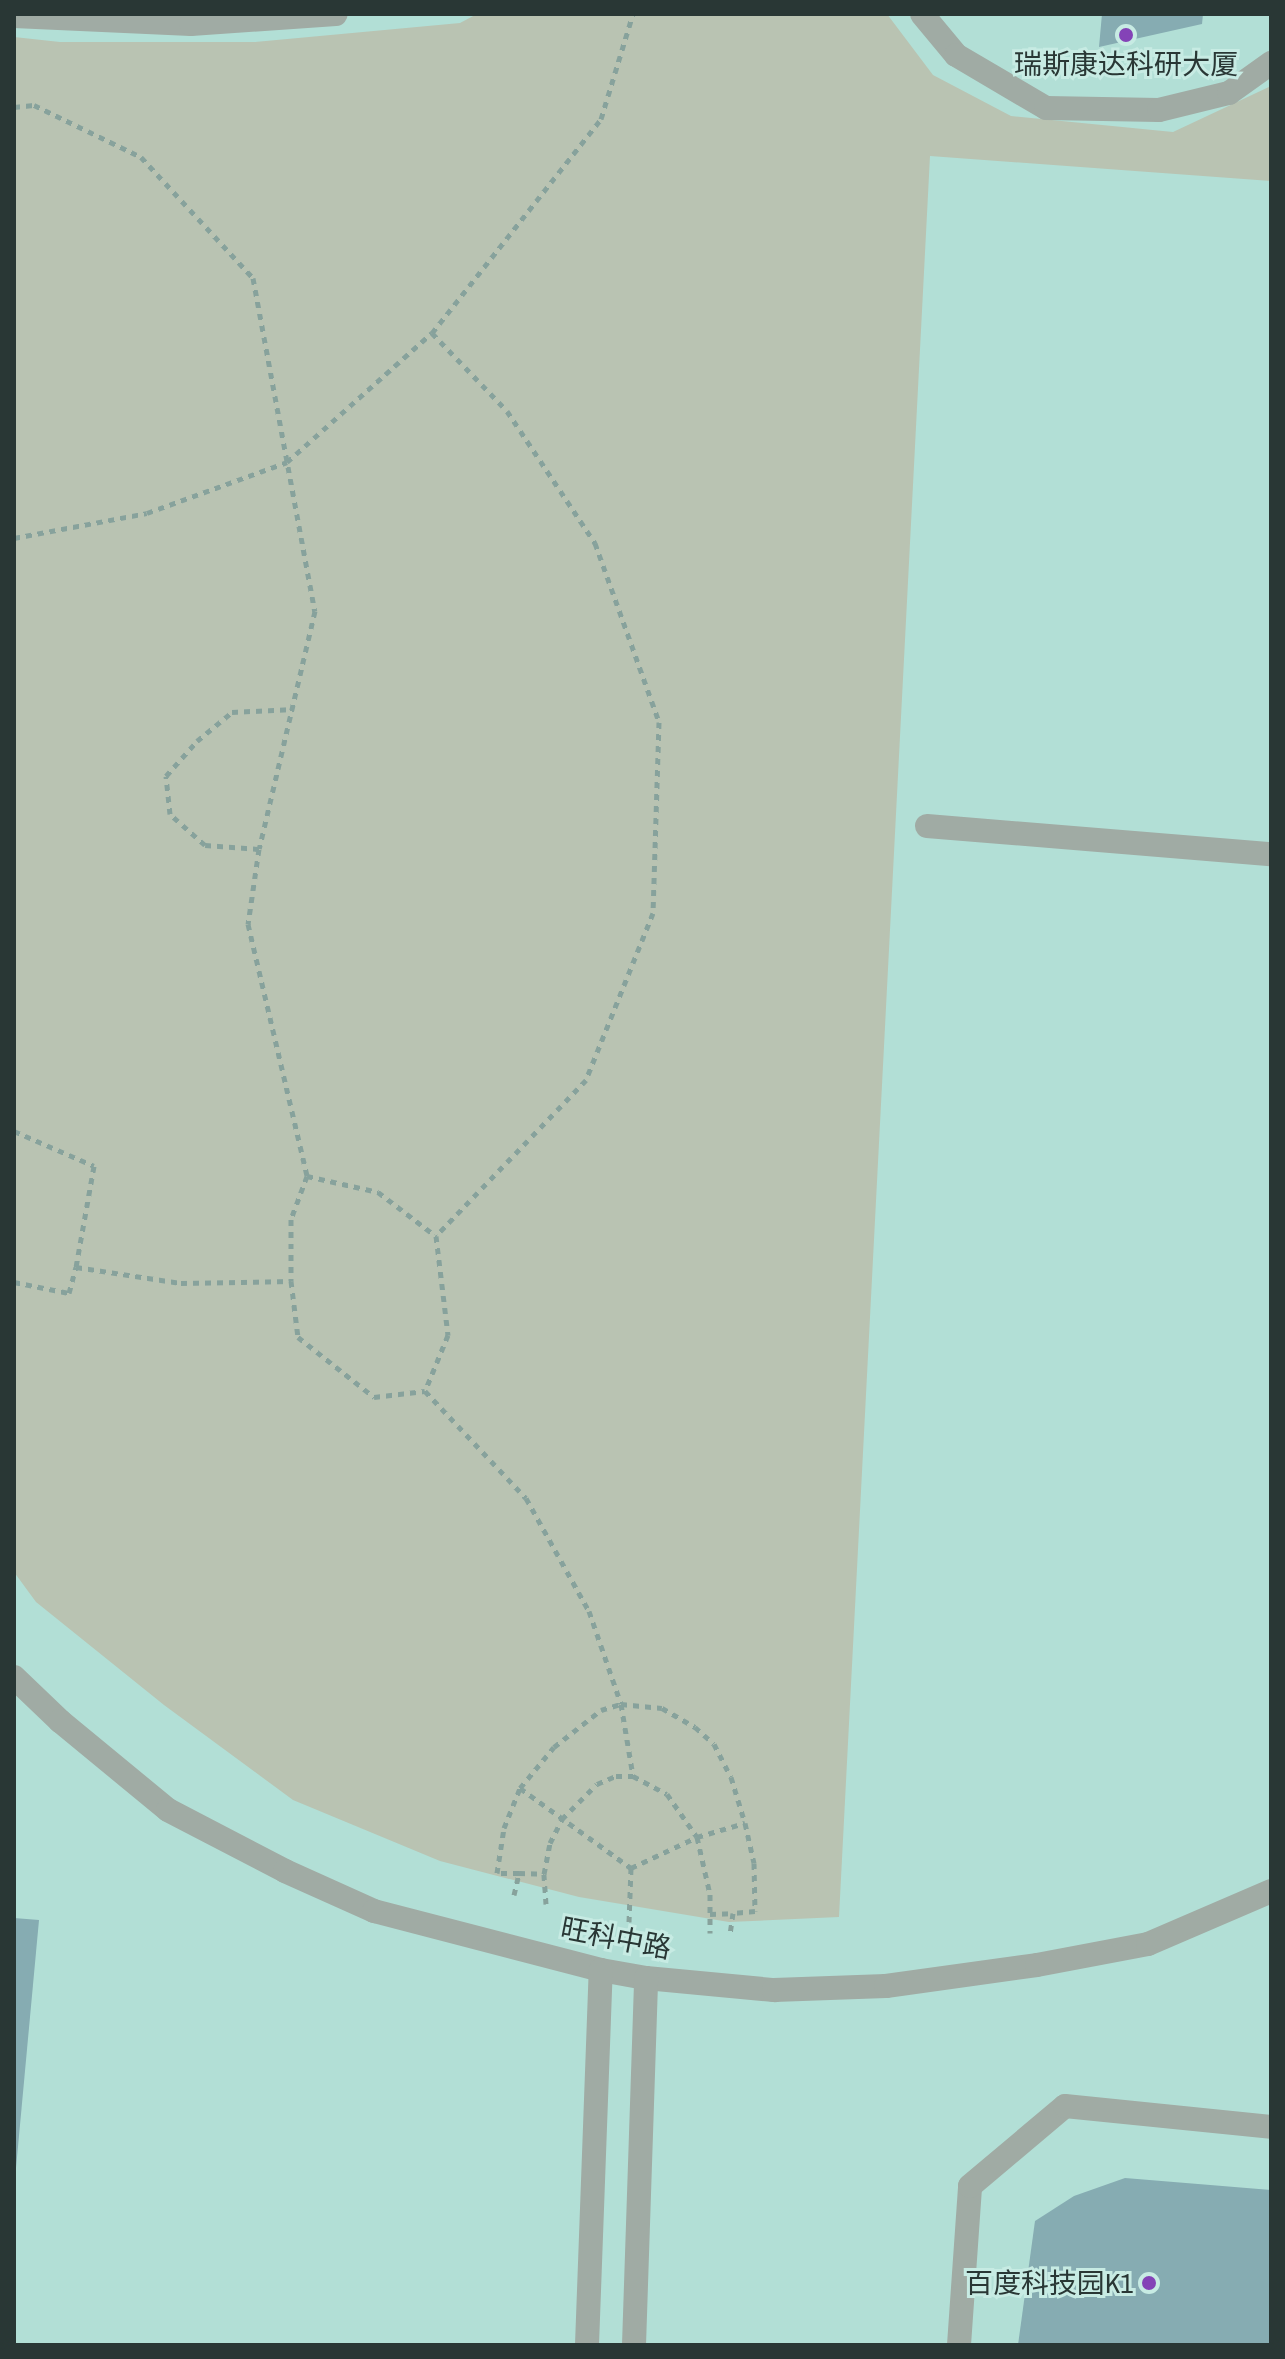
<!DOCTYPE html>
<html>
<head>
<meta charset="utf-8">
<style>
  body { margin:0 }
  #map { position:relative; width:1285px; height:2359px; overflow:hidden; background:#c7ebe3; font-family:"Archivo Narrow","Noto Sans SC",sans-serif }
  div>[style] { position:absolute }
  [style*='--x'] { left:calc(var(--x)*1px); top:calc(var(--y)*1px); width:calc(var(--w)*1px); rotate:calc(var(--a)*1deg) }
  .built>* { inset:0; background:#b2dfd6 }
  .green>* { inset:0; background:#b9c3b2 }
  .building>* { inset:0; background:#86acb2 }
  .path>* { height:5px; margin-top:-2.5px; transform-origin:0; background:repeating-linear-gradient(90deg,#87a29c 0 6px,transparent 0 12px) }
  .minor>* { height:24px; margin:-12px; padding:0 12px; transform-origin:12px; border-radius:12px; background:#a0aba4 }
  .dots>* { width:22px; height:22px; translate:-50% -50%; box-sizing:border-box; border:4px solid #c7ebe3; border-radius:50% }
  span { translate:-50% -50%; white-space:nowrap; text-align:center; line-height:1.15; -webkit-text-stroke:6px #c7ebe3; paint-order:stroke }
  .poi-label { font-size:28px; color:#293735 }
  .right { translate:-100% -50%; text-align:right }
  .street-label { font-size:28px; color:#293735 }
  .frame { position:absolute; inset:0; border:16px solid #293735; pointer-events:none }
</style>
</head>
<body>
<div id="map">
  <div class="built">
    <div style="clip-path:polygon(14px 14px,1271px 14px,1271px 2345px,14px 2345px)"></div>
  </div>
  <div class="green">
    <div style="clip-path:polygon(477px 14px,887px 14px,933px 75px,1011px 116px,1173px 132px,1271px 86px,1271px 181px,930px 156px,839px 1917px,729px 1922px,579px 1897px,440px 1861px,293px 1800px,164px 1705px,36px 1602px,14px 1572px,14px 37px,60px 42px,255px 42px,460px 23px)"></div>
  </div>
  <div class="building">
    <div style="clip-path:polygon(1102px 14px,1203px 14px,1202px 24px,1099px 47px)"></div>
    <div style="clip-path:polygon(14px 1918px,39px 1920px,16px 2168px,14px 2168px)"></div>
    <div style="clip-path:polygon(1125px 2178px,1271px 2190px,1271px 2345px,1018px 2345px,1035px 2221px,1074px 2196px)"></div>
  </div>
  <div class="path">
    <div style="--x:14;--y:107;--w:20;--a:-6"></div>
    <div style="--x:34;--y:105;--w:119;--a:25.9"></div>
    <div style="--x:141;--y:157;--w:165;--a:47.2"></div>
    <div style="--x:253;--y:278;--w:339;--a:79.5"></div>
    <div style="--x:315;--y:611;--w:244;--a:103.2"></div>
    <div style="--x:259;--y:849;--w:76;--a:98.3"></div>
    <div style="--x:248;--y:924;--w:259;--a:76.8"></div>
    <div style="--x:307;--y:1176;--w:46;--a:110.4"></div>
    <div style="--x:291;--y:1219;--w:62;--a:90"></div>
    <div style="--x:291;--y:1281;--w:56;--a:82.9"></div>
    <div style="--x:298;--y:1337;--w:97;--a:38.3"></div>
    <div style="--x:374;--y:1397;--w:51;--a:-6.7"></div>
    <div style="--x:425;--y:1391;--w:147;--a:46.7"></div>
    <div style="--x:526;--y:1498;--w:129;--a:60.9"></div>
    <div style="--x:589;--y:1611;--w:98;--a:71"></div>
    <div style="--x:621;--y:1704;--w:73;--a:80.5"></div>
    <div style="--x:432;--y:333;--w:108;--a:46.1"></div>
    <div style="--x:507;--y:411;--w:159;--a:56.3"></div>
    <div style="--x:595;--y:543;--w:190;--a:70.3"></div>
    <div style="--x:659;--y:722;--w:191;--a:91.8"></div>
    <div style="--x:653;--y:913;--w:180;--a:111.9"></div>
    <div style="--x:586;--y:1080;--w:216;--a:133.9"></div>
    <div style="--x:14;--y:538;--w:135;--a:-10.6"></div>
    <div style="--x:147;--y:513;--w:149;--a:-20"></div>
    <div style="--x:287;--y:462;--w:194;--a:-41.7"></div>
    <div style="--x:432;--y:333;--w:273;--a:-51.7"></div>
    <div style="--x:601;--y:119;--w:110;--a:-73.1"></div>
    <div style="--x:259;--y:849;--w:54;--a:-175.8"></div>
    <div style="--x:205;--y:845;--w:47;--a:-138.5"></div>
    <div style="--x:170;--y:814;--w:38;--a:-96"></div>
    <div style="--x:166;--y:776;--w:47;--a:-48.5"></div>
    <div style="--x:197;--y:741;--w:45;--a:-39.6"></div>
    <div style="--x:232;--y:712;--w:62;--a:-2.8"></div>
    <div style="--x:14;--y:1131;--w:87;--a:23.6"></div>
    <div style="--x:94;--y:1166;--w:103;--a:100.1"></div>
    <div style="--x:76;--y:1267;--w:106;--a:8.7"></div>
    <div style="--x:181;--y:1283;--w:110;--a:-1"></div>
    <div style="--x:307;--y:1176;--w:73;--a:12.7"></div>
    <div style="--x:378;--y:1192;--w:73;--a:37.2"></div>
    <div style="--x:436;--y:1236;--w:100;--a:83.1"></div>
    <div style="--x:448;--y:1335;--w:61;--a:112.3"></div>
    <div style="--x:14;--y:1282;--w:56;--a:11.3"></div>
    <div style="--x:69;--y:1293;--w:27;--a:-75"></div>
    <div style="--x:520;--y:1788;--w:137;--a:35.8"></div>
    <div style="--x:631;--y:1868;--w:73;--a:-25.2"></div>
    <div style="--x:697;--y:1837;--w:50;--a:-16.3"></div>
    <div style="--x:519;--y:1873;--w:25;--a:2"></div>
    <div style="--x:514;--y:1895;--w:23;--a:-77"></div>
    <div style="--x:519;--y:1873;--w:22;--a:180"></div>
    <div style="--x:497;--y:1873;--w:46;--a:-81.2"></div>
    <div style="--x:504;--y:1828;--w:43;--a:-68.2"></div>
    <div style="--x:520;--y:1788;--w:53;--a:-50.3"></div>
    <div style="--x:554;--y:1747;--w:60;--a:-38.2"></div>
    <div style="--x:601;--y:1710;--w:21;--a:-17"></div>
    <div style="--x:621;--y:1704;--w:41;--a:5.6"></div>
    <div style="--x:662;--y:1708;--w:38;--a:30"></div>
    <div style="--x:695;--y:1727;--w:25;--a:42"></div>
    <div style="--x:714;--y:1744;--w:37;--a:63"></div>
    <div style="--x:731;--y:1777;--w:48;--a:73.1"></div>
    <div style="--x:745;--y:1823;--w:41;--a:77.3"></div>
    <div style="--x:754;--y:1863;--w:48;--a:88.8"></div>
    <div style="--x:755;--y:1911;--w:22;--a:175"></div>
    <div style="--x:733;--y:1913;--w:22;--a:98"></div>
    <div style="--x:546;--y:1904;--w:30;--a:-94"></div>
    <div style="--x:544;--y:1874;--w:32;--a:-79"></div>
    <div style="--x:550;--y:1843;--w:27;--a:-63"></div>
    <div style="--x:562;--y:1819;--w:49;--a:-45"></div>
    <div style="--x:597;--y:1784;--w:21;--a:-23"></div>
    <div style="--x:616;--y:1776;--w:17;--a:0"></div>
    <div style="--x:633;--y:1776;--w:38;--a:28"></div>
    <div style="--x:667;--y:1794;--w:52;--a:55.1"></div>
    <div style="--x:697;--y:1837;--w:58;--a:77.2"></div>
    <div style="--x:710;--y:1894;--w:39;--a:90"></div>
    <div style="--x:710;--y:1914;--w:23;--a:-2"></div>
    <div style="--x:629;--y:1922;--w:54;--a:-87.9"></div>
  </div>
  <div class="minor">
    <div style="--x:922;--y:14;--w:53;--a:50.3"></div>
    <div style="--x:956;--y:55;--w:104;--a:30.5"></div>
    <div style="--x:1046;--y:108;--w:113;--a:1"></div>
    <div style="--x:1159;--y:110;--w:72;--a:-13.7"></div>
    <div style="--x:1229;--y:93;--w:52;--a:-35.5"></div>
    <div style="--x:14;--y:16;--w:177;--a:2.6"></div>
    <div style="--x:191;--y:24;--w:145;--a:-3.9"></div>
    <div style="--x:927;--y:826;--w:345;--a:4.7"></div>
    <div style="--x:14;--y:1677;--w:64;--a:43.7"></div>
    <div style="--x:60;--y:1721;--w:140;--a:39.5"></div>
    <div style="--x:168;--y:1810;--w:132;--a:27.5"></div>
    <div style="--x:285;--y:1871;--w:98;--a:24.2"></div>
    <div style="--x:374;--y:1911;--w:235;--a:14.6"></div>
    <div style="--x:601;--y:1970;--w:46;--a:10.1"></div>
    <div style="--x:646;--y:1978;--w:129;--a:5.4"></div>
    <div style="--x:774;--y:1990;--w:112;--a:-2"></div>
    <div style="--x:886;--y:1986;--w:152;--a:-7.9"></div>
    <div style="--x:1037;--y:1965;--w:113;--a:-10.7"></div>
    <div style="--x:1148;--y:1944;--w:134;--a:-23.3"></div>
    <div style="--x:587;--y:2345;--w:375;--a:-87.9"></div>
    <div style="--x:634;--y:2345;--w:367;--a:-88.1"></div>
    <div style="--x:959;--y:2345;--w:159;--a:-86"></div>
    <div style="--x:970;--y:2186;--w:124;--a:-40.1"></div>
    <div style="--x:1065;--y:2106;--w:207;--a:5.8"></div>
  </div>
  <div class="dots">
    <div style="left:1126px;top:35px;background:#8443b7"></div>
    <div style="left:1149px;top:2283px;background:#8443b7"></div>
  </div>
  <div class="poi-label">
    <span style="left:1126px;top:64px">瑞斯康达科研大厦</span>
    <span class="right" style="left:1133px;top:2283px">百度科技园K1</span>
  </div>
  <div class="street-label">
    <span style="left:616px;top:1938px;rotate:11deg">旺科中路</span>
  </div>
  <div class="frame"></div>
</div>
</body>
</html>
